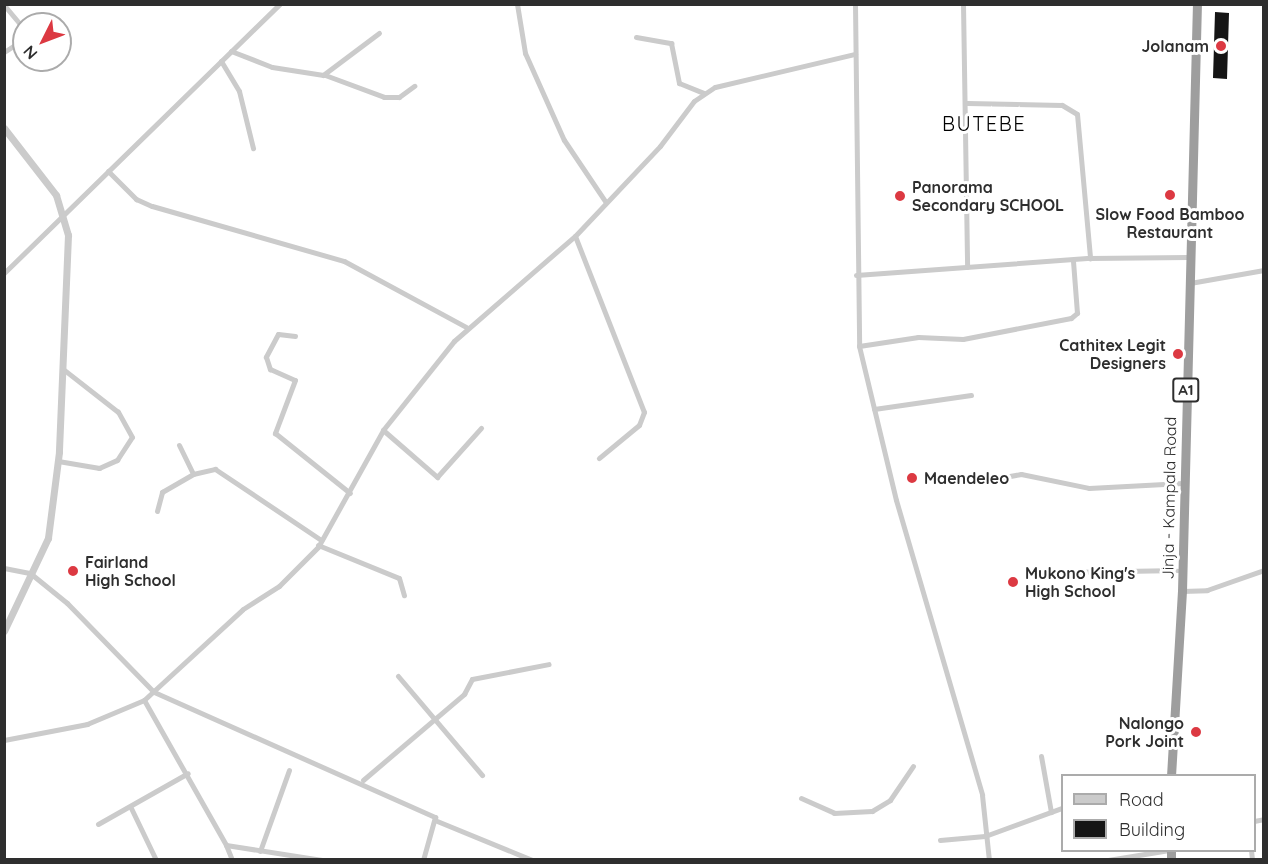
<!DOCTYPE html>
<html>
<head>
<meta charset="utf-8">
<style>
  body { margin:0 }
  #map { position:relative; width:1268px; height:864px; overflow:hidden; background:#fff; font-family:Quicksand,sans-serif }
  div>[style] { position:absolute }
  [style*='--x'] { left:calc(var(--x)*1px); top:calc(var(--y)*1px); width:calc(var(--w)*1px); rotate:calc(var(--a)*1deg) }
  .building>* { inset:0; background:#151515 }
  .minor>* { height:5px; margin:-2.5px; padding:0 2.5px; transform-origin:2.5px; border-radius:2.5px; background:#cbcbcb }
  .tertiary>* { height:7px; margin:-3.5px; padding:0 3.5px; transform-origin:3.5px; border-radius:3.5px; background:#cbcbcb }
  .trunk>* { height:9px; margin:-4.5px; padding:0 4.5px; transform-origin:4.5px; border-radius:4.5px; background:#9e9e9e }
  .dots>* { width:16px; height:16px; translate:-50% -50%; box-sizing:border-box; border:3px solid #fff; border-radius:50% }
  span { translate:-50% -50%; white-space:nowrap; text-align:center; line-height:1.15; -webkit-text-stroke:6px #fff; paint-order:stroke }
  .shield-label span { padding:2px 4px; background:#fff; border:2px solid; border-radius:4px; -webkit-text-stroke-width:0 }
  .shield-label { font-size:15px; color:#2e2e2e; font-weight:700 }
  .poi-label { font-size:16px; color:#2e2e2e; font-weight:700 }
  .right { translate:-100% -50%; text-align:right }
  .left { translate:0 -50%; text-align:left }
  .street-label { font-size:16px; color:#2e2e2e }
  .quarter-label { font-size:20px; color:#000; letter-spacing:1.5px }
  .frame { position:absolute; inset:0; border:6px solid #2e2e2e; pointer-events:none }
  .legend { position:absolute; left:1061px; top:774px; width:195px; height:78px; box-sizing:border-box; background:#fff; border:2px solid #ababab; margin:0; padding:8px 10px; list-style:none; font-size:18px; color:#2e2e2e }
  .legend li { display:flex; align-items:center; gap:12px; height:30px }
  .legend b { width:30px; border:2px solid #ababab }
  .north { position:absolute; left:12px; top:12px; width:60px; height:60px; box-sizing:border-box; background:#fff; border:2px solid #ababab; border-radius:50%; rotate:228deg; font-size:16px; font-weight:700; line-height:24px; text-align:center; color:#2e2e2e }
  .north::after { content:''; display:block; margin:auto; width:21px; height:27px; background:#dc3942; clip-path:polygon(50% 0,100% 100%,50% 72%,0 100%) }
</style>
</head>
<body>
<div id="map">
  <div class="building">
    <div style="clip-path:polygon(1215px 12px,1229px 13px,1227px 79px,1213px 78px)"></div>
  </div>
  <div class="minor">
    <div style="--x:517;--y:4;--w:50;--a:80.7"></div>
    <div style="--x:525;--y:53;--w:95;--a:65.9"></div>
    <div style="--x:564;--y:140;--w:73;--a:56.1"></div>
    <div style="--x:855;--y:4;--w:342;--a:89.3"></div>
    <div style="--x:859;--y:346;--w:158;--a:76.5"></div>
    <div style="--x:896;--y:500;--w:307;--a:73.7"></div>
    <div style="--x:982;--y:795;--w:65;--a:83.9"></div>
    <div style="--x:963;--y:4;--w:263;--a:89.1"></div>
    <div style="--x:4;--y:5;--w:31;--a:50"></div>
    <div style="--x:636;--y:37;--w:36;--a:10"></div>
    <div style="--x:671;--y:43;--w:41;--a:78.7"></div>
    <div style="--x:679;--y:83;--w:27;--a:22"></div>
    <div style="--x:231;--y:51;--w:44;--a:21.3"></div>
    <div style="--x:272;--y:67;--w:52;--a:8.9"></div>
    <div style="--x:323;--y:75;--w:70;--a:-36.9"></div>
    <div style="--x:4;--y:52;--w:24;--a:-33"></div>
    <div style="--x:221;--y:61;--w:35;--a:59"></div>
    <div style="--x:239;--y:91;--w:59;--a:76.2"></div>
    <div style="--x:325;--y:75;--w:63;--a:20.4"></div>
    <div style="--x:384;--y:97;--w:15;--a:0"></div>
    <div style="--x:399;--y:97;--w:19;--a:-36"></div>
    <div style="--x:967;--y:103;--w:95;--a:1.2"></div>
    <div style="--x:1062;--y:105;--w:17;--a:31"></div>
    <div style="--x:1077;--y:114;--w:145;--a:84.8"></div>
    <div style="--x:108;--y:171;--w:40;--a:45"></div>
    <div style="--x:136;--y:199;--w:17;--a:24"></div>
    <div style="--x:152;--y:206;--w:200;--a:16"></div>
    <div style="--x:344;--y:261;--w:139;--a:28.4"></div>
    <div style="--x:575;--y:236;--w:189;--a:68.6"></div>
    <div style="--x:644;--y:412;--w:14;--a:111"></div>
    <div style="--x:639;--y:425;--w:52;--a:140.5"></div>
    <div style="--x:4;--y:273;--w:385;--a:-44.3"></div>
    <div style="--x:856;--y:275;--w:235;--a:-4.2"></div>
    <div style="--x:1090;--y:258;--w:98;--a:-0.6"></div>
    <div style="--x:1190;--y:283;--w:75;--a:-10"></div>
    <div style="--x:295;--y:336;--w:17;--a:-173"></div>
    <div style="--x:278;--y:334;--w:26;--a:118"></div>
    <div style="--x:266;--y:357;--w:13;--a:72"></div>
    <div style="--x:270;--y:369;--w:27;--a:24"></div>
    <div style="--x:295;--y:380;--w:57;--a:110.7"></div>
    <div style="--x:275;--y:433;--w:96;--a:38.7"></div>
    <div style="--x:859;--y:346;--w:60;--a:-8.7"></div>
    <div style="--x:918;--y:337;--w:45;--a:2.5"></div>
    <div style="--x:963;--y:339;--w:110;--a:-11"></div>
    <div style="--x:1071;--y:318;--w:8;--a:-40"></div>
    <div style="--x:1077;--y:313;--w:52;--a:-94.4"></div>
    <div style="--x:874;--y:409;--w:98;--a:-8.2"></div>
    <div style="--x:383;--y:430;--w:72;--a:41"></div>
    <div style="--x:437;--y:477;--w:66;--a:-48.1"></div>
    <div style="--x:179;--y:445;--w:32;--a:64"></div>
    <div style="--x:193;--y:474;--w:23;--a:-13"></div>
    <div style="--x:215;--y:469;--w:128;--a:33.8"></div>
    <div style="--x:58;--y:461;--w:42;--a:9.7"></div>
    <div style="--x:99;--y:468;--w:20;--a:-24"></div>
    <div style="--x:117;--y:460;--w:27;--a:-57"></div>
    <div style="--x:132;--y:437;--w:29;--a:-119"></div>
    <div style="--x:118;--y:412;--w:70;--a:-142"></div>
    <div style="--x:971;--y:483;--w:51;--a:-10.2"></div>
    <div style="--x:1021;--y:474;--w:69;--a:11.6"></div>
    <div style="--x:1089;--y:488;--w:94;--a:-3"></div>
    <div style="--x:157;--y:511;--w:20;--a:-75"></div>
    <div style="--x:162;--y:492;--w:36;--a:-30"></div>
    <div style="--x:318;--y:545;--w:87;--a:22.2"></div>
    <div style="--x:399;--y:578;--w:18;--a:74"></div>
    <div style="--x:4;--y:568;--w:26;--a:11"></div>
    <div style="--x:30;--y:573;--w:48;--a:39"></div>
    <div style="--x:67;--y:603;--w:124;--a:45.7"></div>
    <div style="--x:154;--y:692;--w:308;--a:24"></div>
    <div style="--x:435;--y:817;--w:45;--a:105.6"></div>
    <div style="--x:1065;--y:572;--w:115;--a:-1"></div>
    <div style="--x:1182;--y:591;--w:25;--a:-2"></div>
    <div style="--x:1207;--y:590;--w:60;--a:-19.3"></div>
    <div style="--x:398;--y:676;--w:130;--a:49.7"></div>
    <div style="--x:144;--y:700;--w:167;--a:60.5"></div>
    <div style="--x:226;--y:845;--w:97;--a:8.9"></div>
    <div style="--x:4;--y:740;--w:85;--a:-10.9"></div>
    <div style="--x:87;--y:724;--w:62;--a:-22.8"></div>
    <div style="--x:144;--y:700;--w:134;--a:-42.6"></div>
    <div style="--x:243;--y:609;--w:43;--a:-32.6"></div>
    <div style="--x:279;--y:586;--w:55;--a:-45"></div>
    <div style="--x:318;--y:547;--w:134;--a:-60.9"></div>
    <div style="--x:383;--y:430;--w:114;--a:-51.4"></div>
    <div style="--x:454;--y:341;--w:160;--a:-41"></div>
    <div style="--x:575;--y:236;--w:124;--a:-46.6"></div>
    <div style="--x:660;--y:146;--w:56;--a:-52.9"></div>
    <div style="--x:694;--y:101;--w:25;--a:-34"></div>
    <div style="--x:715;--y:87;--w:144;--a:-13.3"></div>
    <div style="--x:1041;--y:756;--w:57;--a:79.9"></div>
    <div style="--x:363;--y:780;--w:133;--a:-40.4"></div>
    <div style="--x:464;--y:694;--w:17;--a:-62"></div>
    <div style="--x:472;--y:679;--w:78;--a:-11"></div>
    <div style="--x:801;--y:798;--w:36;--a:24"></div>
    <div style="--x:834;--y:813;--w:38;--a:-3"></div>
    <div style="--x:872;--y:811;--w:21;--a:-31"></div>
    <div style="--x:890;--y:800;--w:41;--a:-55.9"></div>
    <div style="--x:131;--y:808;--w:58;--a:64.3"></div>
    <div style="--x:437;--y:821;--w:103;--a:22.3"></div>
    <div style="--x:1254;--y:821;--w:10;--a:-11"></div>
    <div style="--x:98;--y:824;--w:103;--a:-29.5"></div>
    <div style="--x:940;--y:840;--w:45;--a:-5.1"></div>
    <div style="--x:985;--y:836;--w:82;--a:-20"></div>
    <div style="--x:226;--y:845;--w:16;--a:68"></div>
    <div style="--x:1251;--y:850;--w:10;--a:84"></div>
    <div style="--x:260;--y:851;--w:86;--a:-70.3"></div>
    <div style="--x:1108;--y:860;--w:62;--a:-9.3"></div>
  </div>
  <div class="tertiary">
    <div style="--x:4;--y:128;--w:85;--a:52.2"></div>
    <div style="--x:56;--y:195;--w:42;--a:73.3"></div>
    <div style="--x:68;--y:235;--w:217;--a:92.4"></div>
    <div style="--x:59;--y:452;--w:87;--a:97.3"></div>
    <div style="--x:48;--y:538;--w:103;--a:115.3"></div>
  </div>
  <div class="trunk">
    <div style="--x:1171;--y:776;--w:185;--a:-86.6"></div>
    <div style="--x:1182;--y:591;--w:587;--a:-88.54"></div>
    <div style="--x:1171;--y:850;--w:10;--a:90"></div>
  </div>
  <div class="dots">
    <div style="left:1221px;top:46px;background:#dc3942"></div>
    <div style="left:1170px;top:195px;background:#dc3942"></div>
    <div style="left:900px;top:196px;background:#dc3942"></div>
    <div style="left:1178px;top:354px;background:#dc3942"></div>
    <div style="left:912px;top:478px;background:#dc3942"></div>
    <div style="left:73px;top:571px;background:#dc3942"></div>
    <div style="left:1013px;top:582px;background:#dc3942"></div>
    <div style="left:1196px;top:732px;background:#dc3942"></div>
  </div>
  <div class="shield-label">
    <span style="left:1186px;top:390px">A1</span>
  </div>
  <div class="poi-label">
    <span class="right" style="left:1209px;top:46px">Jolanam</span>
    <span class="left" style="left:912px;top:196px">Panorama<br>Secondary SCHOOL</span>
    <span style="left:1170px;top:223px">Slow Food Bamboo<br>Restaurant</span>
    <span class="right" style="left:1166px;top:354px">Cathitex Legit<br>Designers</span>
    <span class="left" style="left:924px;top:478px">Maendeleo</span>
    <span class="left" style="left:85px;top:571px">Fairland<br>High School</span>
    <span class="left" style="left:1025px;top:582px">Mukono King's<br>High School</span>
    <span class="right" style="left:1184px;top:732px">Nalongo<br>Pork Joint</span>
  </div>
  <div class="street-label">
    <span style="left:1169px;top:498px;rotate:-89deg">Jinja - Kampala Road</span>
  </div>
  <div class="quarter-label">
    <span style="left:984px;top:123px">BUTEBE</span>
  </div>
  <div class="frame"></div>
  <ul class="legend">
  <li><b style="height:8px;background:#cbcbcb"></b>Road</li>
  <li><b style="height:16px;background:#151515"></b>Building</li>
  </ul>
  <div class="north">N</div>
</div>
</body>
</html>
